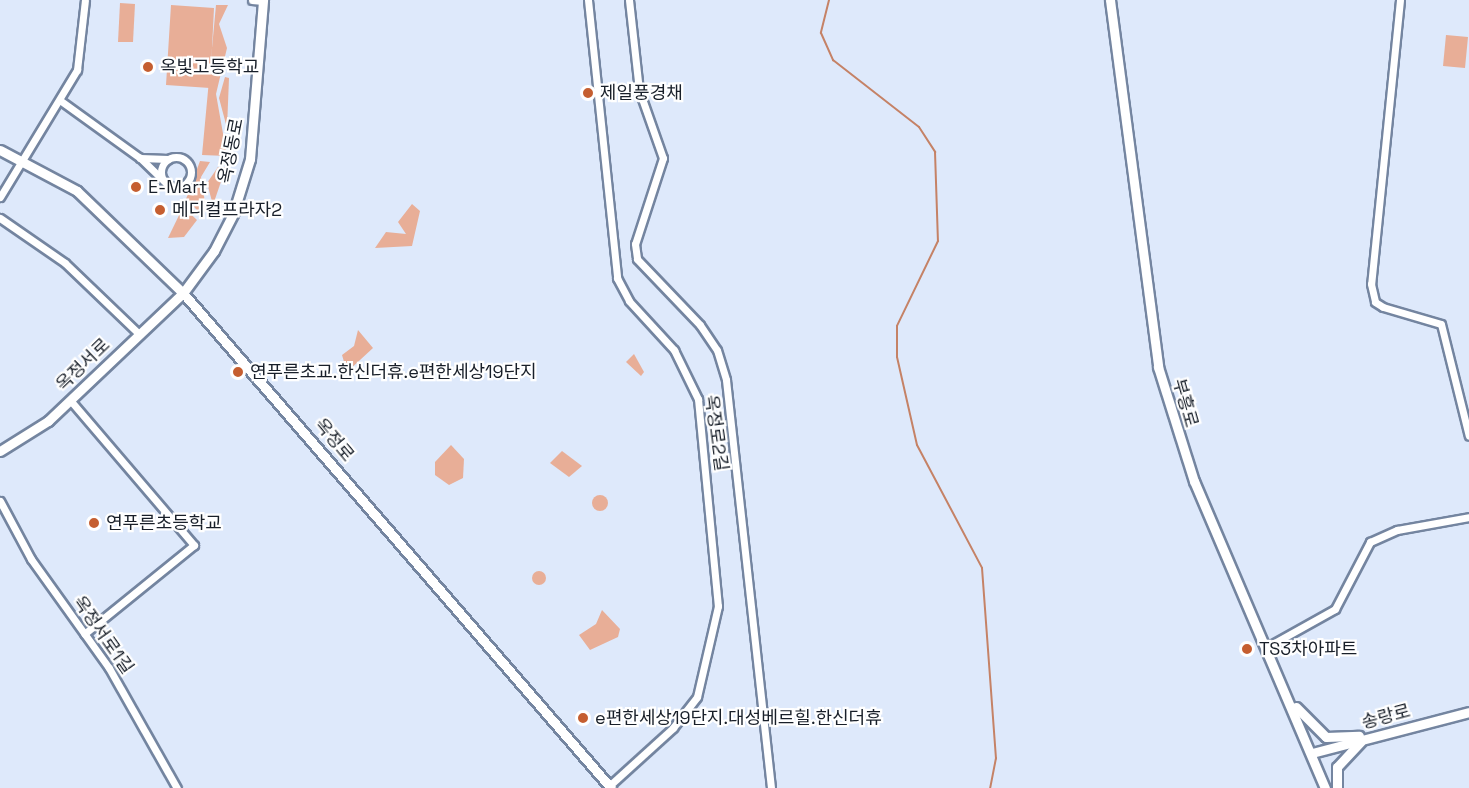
<!DOCTYPE html>
<html>
<head>
<meta charset="utf-8">
<style>
  body { margin:0 }
  #map { position:relative; width:1469px; height:788px; overflow:hidden; background:#dee9fb; font-family:"Space Grotesk","Noto Sans KR",sans-serif }
  div>[style] { position:absolute }
  [style*='--x'] { left:calc(var(--x)*1px); top:calc(var(--y)*1px); width:calc(var(--w)*1px); rotate:calc(var(--a)*1deg) }
  .green>* { inset:0; background:#e8ae97 }
  .round { border-radius:50% }
  .stream>* { height:2px; margin:-1px; padding:0 1px; transform-origin:1px; border-radius:1px; background:#c58266 }
  .roads { filter:drop-shadow(2px 0 #7485a0) drop-shadow(-2px 0 #7485a0) drop-shadow(0 2px #7485a0) drop-shadow(0 -2px #7485a0) }
  .street>* { height:7px; margin:-3.5px; padding:0 3.5px; transform-origin:3.5px; border-radius:3.5px; background:#fff }
  .street>.ring { margin:-3.5px; padding:0; box-sizing:content-box; background:none; border:7px solid #fff; border-radius:50% }
  .secondary>* { height:9px; margin:-4.5px; padding:0 4.5px; transform-origin:4.5px; border-radius:4.5px; background:#fff }
  .dots>* { width:16px; height:16px; translate:-50% -50%; box-sizing:border-box; border:3px solid #fff; border-radius:50% }
  span { translate:-50% -50%; white-space:nowrap; text-align:center; line-height:1.15; -webkit-text-stroke:4.5px #fff; paint-order:stroke }
  .poi-label { font-size:18px; color:#181f29 }
  .left { translate:0 -50%; text-align:left }
  .street-label { font-size:18px; color:#181f29 }
</style>
</head>
<body>
<div id="map">
  <div class="green">
    <div style="clip-path:polygon(120px 3px,135px 4px,133px 42px,118px 42px)"></div>
    <div style="clip-path:polygon(171px 5px,214px 8px,210px 88px,166px 85px)"></div>
    <div style="clip-path:polygon(216px 5px,228px 5px,219px 24px,227px 48px,216px 94px,227px 156px,202px 155px)"></div>
    <div style="clip-path:polygon(1446px 35px,1468px 37px,1465px 68px,1443px 66px)"></div>
    <div style="clip-path:polygon(225px 77px,229px 78px,227px 128px,219px 98px)"></div>
    <div style="clip-path:polygon(200px 161px,210px 162px,201px 177px,206px 209px,202px 215px,186px 199px)"></div>
    <div style="clip-path:polygon(218px 167px,226px 167px,213px 205px,207px 183px)"></div>
    <div style="clip-path:polygon(412px 204px,420px 211px,412px 246px,375px 248px,386px 232px,406px 234px,398px 222px)"></div>
    <div style="clip-path:polygon(183px 207px,197px 220px,184px 237px,168px 238px)"></div>
    <div style="clip-path:polygon(358px 330px,373px 348px,347px 372px,342px 355px,354px 346px)"></div>
    <div style="clip-path:polygon(634px 354px,644px 372px,641px 376px,626px 362px)"></div>
    <div style="clip-path:polygon(451px 445px,464px 459px,463px 478px,449px 485px,435px 475px,435px 462px)"></div>
    <div style="clip-path:polygon(562px 451px,582px 466px,569px 477px,550px 463px)"></div>
    <div class="round" style="left:592px;top:495px;width:16px;height:16px"></div>
    <div class="round" style="left:532px;top:571px;width:14px;height:14px"></div>
    <div style="clip-path:polygon(602px 610px,620px 629px,618px 637px,590px 650px,579px 635px,596px 624px)"></div>
  </div>
  <div class="stream">
    <div style="--x:829;--y:0;--w:34;--a:104"></div>
    <div style="--x:821;--y:33;--w:30;--a:66"></div>
    <div style="--x:833;--y:60;--w:109;--a:37.9"></div>
    <div style="--x:919;--y:127;--w:30;--a:57"></div>
    <div style="--x:935;--y:152;--w:89;--a:88.1"></div>
    <div style="--x:938;--y:241;--w:94;--a:115.8"></div>
    <div style="--x:897;--y:326;--w:31;--a:90"></div>
    <div style="--x:897;--y:357;--w:90;--a:77.2"></div>
    <div style="--x:917;--y:445;--w:139;--a:62.1"></div>
    <div style="--x:982;--y:568;--w:191;--a:85.8"></div>
    <div style="--x:996;--y:758;--w:31;--a:101"></div>
  </div>
  <div class="roads">
    <div class="street">
      <div style="--x:252;--y:0;--w:11;--a:5"></div>
      <div style="--x:588;--y:0;--w:280;--a:84"></div>
      <div style="--x:617;--y:278;--w:26;--a:62"></div>
      <div style="--x:629;--y:301;--w:67;--a:47.4"></div>
      <div style="--x:674;--y:350;--w:55;--a:63.9"></div>
      <div style="--x:698;--y:399;--w:208;--a:84.5"></div>
      <div style="--x:718;--y:606;--w:93;--a:103"></div>
      <div style="--x:697;--y:697;--w:39;--a:128"></div>
      <div style="--x:673;--y:728;--w:86;--a:137.8"></div>
      <div style="--x:629;--y:0;--w:91;--a:83.7"></div>
      <div style="--x:639;--y:90;--w:72;--a:70.6"></div>
      <div style="--x:663;--y:158;--w:90;--a:108"></div>
      <div style="--x:635;--y:244;--w:15;--a:82"></div>
      <div style="--x:637;--y:259;--w:91;--a:46.3"></div>
      <div style="--x:700;--y:325;--w:30;--a:56"></div>
      <div style="--x:717;--y:350;--w:31;--a:73"></div>
      <div style="--x:726;--y:380;--w:410;--a:83.7"></div>
      <div style="--x:1400;--y:0;--w:285;--a:95.8"></div>
      <div style="--x:1371;--y:284;--w:18;--a:77"></div>
      <div style="--x:1375;--y:302;--w:9;--a:32"></div>
      <div style="--x:1383;--y:307;--w:60;--a:16.3"></div>
      <div style="--x:1441;--y:324;--w:115;--a:76"></div>
      <div style="--x:61;--y:101;--w:97;--a:35.8"></div>
      <div class="ring" style="left:161px;top:157px;width:23px;height:23px"></div>
      <div style="--x:163;--y:180;--w:32;--a:-136"></div>
      <div style="--x:140;--y:158;--w:28;--a:2"></div>
      <div style="--x:0;--y:197;--w:149;--a:-58.8"></div>
      <div style="--x:77;--y:70;--w:70;--a:-83.5"></div>
      <div style="--x:0;--y:218;--w:79;--a:34.7"></div>
      <div style="--x:65;--y:263;--w:103;--a:43.8"></div>
      <div style="--x:70;--y:400;--w:191;--a:49.5"></div>
      <div style="--x:194;--y:545;--w:141;--a:141"></div>
      <div style="--x:0;--y:501;--w:66;--a:61.9"></div>
      <div style="--x:31;--y:559;--w:134;--a:54.4"></div>
      <div style="--x:109;--y:668;--w:138;--a:60.5"></div>
      <div style="--x:1267;--y:647;--w:78;--a:-29.2"></div>
      <div style="--x:1335;--y:609;--w:76;--a:-62.4"></div>
      <div style="--x:1370;--y:542;--w:30;--a:-24"></div>
      <div style="--x:1397;--y:530;--w:73;--a:-10.2"></div>
    </div>
    <div class="secondary">
      <div style="--x:1110;--y:0;--w:370;--a:82.5"></div>
      <div style="--x:1158;--y:367;--w:120;--a:72.5"></div>
      <div style="--x:1194;--y:481;--w:334;--a:66.9"></div>
      <div style="--x:0;--y:150;--w:87;--a:28"></div>
      <div style="--x:77;--y:191;--w:147;--a:43.9"></div>
      <div style="--x:183;--y:293;--w:654;--a:49.15"></div>
      <div style="--x:0;--y:451;--w:57;--a:-32"></div>
      <div style="--x:48;--y:421;--w:186;--a:-43.5"></div>
      <div style="--x:183;--y:293;--w:52;--a:-53.6"></div>
      <div style="--x:214;--y:251;--w:42;--a:-62.8"></div>
      <div style="--x:233;--y:214;--w:58;--a:-72.8"></div>
      <div style="--x:250;--y:159;--w:160;--a:-85.3"></div>
      <div style="--x:1296;--y:707;--w:42;--a:45"></div>
      <div style="--x:1326;--y:737;--w:33;--a:-2"></div>
      <div style="--x:1312;--y:753;--w:162;--a:-14.6"></div>
      <div style="--x:1337;--y:788;--w:21;--a:-90"></div>
      <div style="--x:1337;--y:767;--w:35;--a:-47"></div>
    </div>
  </div>
  <div class="dots">
    <div style="left:148px;top:67px;background:#c55e30"></div>
    <div style="left:588px;top:93px;background:#c55e30"></div>
    <div style="left:136px;top:187px;background:#c55e30"></div>
    <div style="left:160px;top:210px;background:#c55e30"></div>
    <div style="left:238px;top:372px;background:#c55e30"></div>
    <div style="left:94px;top:523px;background:#c55e30"></div>
    <div style="left:1247px;top:649px;background:#c55e30"></div>
    <div style="left:583px;top:718px;background:#c55e30"></div>
  </div>
  <div class="poi-label">
    <span class="left" style="left:160px;top:67px">옥빛고등학교</span>
    <span class="left" style="left:600px;top:93px">제일풍경채</span>
    <span class="left" style="left:148px;top:187px">E-Mart</span>
    <span class="left" style="left:172px;top:210px">메디컬프라자2</span>
    <span class="left" style="left:250px;top:372px">연푸른초교.한신더휴.e편한세상19단지</span>
    <span class="left" style="left:106px;top:523px">연푸른초등학교</span>
    <span class="left" style="left:1259px;top:649px">TS3차아파트</span>
    <span class="left" style="left:595px;top:718px">e편한세상19단지.대성베르힐.한신더휴</span>
  </div>
  <div class="street-label">
    <span style="left:231px;top:151px;rotate:-79deg">옥정동로</span>
    <span style="left:83px;top:365px;rotate:-44deg">옥정서로</span>
    <span style="left:1185px;top:403px;rotate:74deg">부흥로</span>
    <span style="left:716px;top:433px;rotate:82deg">옥정로2길</span>
    <span style="left:334px;top:440px;rotate:50deg">옥정로</span>
    <span style="left:103px;top:635px;rotate:55deg">옥정서로1길</span>
    <span style="left:1386px;top:717px;rotate:-15deg">송랑로</span>
  </div>
</div>
</body>
</html>
